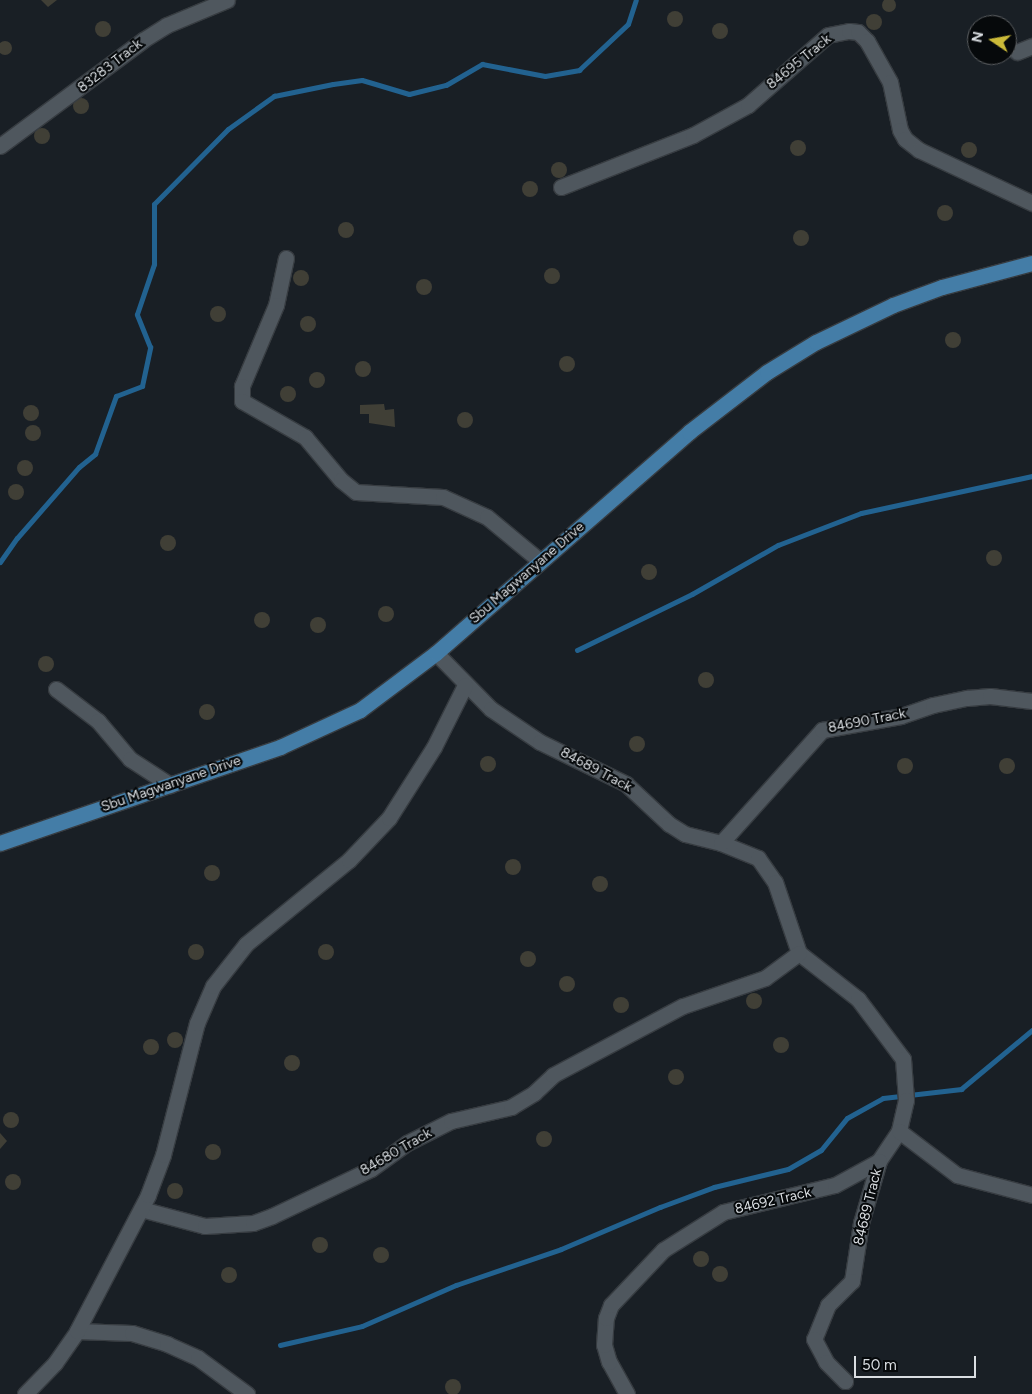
<!DOCTYPE html>
<html>
<head>
<meta charset="utf-8">
<style>
  body { margin:0 }
  #map { position:relative; width:1032px; height:1394px; overflow:hidden; background:#191f25; font-family:Figtree,sans-serif }
  div>[style] { position:absolute }
  [style*='--x'] { left:calc(var(--x)*1px); top:calc(var(--y)*1px); width:calc(var(--w)*1px); rotate:calc(var(--a)*1deg) }
  .stream>* { height:5px; margin:-2.5px; padding:0 2.5px; transform-origin:2.5px; border-radius:2.5px; background:#226290 }
  .building>* { inset:0; background:#403f36 }
  .round { border-radius:50% }
  .roads { filter:drop-shadow(1px 0 #373c41) drop-shadow(-1px 0 #373c41) drop-shadow(0 1px #373c41) drop-shadow(0 -1px #373c41) }
  .minor>* { height:15px; margin:-7.5px; padding:0 7.5px; transform-origin:7.5px; border-radius:7.5px; background:#4f575e }
  .major>* { height:15px; margin:-7.5px; padding:0 7.5px; transform-origin:7.5px; border-radius:7.5px; background:#447da7 }
  span { translate:-50% -50%; white-space:nowrap; text-align:center; line-height:1.15; -webkit-text-stroke:4px #06090b; paint-order:stroke }
  .street-label { font-size:14px; color:#dadee2 }
  .north { position:absolute; left:967px; top:15px; width:50px; height:50px; box-sizing:border-box; background:#06090b; border:1px solid #5b5e61; border-radius:50%; rotate:282deg; font-size:14px; font-weight:700; line-height:20px; text-align:center; color:#dadee2 }
  .north::after { content:''; display:block; margin:auto; width:18px; height:22px; background:#cbba39; clip-path:polygon(50% 0,100% 100%,50% 72%,0 100%) }
  .scale { position:absolute; left:854px; top:1356px; width:122px; height:22px; box-sizing:border-box; border:2px solid #dadee2; border-top:0; padding-left:6px; font-size:15px; line-height:18px; white-space:nowrap; color:#dadee2; -webkit-text-stroke:4px #06090b; paint-order:stroke }
</style>
</head>
<body>
<div id="map">
  <div class="stream">
    <div style="--x:0;--y:562;--w:29;--a:-55"></div>
    <div style="--x:17;--y:538;--w:94;--a:-48.9"></div>
    <div style="--x:79;--y:467;--w:21;--a:-39"></div>
    <div style="--x:95;--y:454;--w:62;--a:-70.1"></div>
    <div style="--x:116;--y:396;--w:28;--a:-21"></div>
    <div style="--x:142;--y:386;--w:40;--a:-78"></div>
    <div style="--x:150;--y:347;--w:35;--a:-112"></div>
    <div style="--x:137;--y:314;--w:53;--a:-71.2"></div>
    <div style="--x:154;--y:264;--w:60;--a:-90"></div>
    <div style="--x:154;--y:204;--w:105;--a:-45.4"></div>
    <div style="--x:228;--y:129;--w:57;--a:-35.7"></div>
    <div style="--x:274;--y:96;--w:60;--a:-11.5"></div>
    <div style="--x:333;--y:84;--w:29;--a:-8"></div>
    <div style="--x:362;--y:80;--w:49;--a:16.6"></div>
    <div style="--x:409;--y:94;--w:38;--a:-14"></div>
    <div style="--x:446;--y:85;--w:42;--a:-30.3"></div>
    <div style="--x:482;--y:64;--w:64;--a:10.8"></div>
    <div style="--x:545;--y:76;--w:35;--a:-10"></div>
    <div style="--x:579;--y:70;--w:67;--a:-43.2"></div>
    <div style="--x:628;--y:24;--w:25;--a:-72"></div>
    <div style="--x:577;--y:650;--w:128;--a:-26"></div>
    <div style="--x:692;--y:594;--w:99;--a:-29.7"></div>
    <div style="--x:778;--y:545;--w:89;--a:-21.1"></div>
    <div style="--x:861;--y:513;--w:175;--a:-12.2"></div>
    <div style="--x:280;--y:1345;--w:84;--a:-13"></div>
    <div style="--x:362;--y:1326;--w:103;--a:-23.6"></div>
    <div style="--x:456;--y:1285;--w:111;--a:-18.9"></div>
    <div style="--x:561;--y:1249;--w:108;--a:-23"></div>
    <div style="--x:660;--y:1207;--w:58;--a:-20.3"></div>
    <div style="--x:714;--y:1187;--w:76;--a:-13.7"></div>
    <div style="--x:788;--y:1169;--w:38;--a:-30"></div>
    <div style="--x:821;--y:1150;--w:41;--a:-50.9"></div>
    <div style="--x:847;--y:1118;--w:41;--a:-29.1"></div>
    <div style="--x:883;--y:1098;--w:79;--a:-6.6"></div>
    <div style="--x:961;--y:1089;--w:92;--a:-39.7"></div>
  </div>
  <div class="building">
    <div class="round" style="left:882px;top:-2px;width:14px;height:14px"></div>
    <div style="clip-path:polygon(41px 0,57px 0,48px 7px)"></div>
    <div class="round" style="left:667px;top:11px;width:16px;height:16px"></div>
    <div class="round" style="left:866px;top:14px;width:16px;height:16px"></div>
    <div class="round" style="left:95px;top:21px;width:16px;height:16px"></div>
    <div class="round" style="left:712px;top:23px;width:16px;height:16px"></div>
    <div class="round" style="left:-2px;top:41px;width:14px;height:14px"></div>
    <div class="round" style="left:73px;top:98px;width:16px;height:16px"></div>
    <div class="round" style="left:34px;top:128px;width:16px;height:16px"></div>
    <div class="round" style="left:790px;top:140px;width:16px;height:16px"></div>
    <div class="round" style="left:961px;top:142px;width:16px;height:16px"></div>
    <div class="round" style="left:551px;top:162px;width:16px;height:16px"></div>
    <div class="round" style="left:522px;top:181px;width:16px;height:16px"></div>
    <div class="round" style="left:937px;top:205px;width:16px;height:16px"></div>
    <div class="round" style="left:338px;top:222px;width:16px;height:16px"></div>
    <div class="round" style="left:793px;top:230px;width:16px;height:16px"></div>
    <div class="round" style="left:544px;top:268px;width:16px;height:16px"></div>
    <div class="round" style="left:293px;top:270px;width:16px;height:16px"></div>
    <div class="round" style="left:416px;top:279px;width:16px;height:16px"></div>
    <div class="round" style="left:210px;top:306px;width:16px;height:16px"></div>
    <div class="round" style="left:300px;top:316px;width:16px;height:16px"></div>
    <div class="round" style="left:945px;top:332px;width:16px;height:16px"></div>
    <div class="round" style="left:559px;top:356px;width:16px;height:16px"></div>
    <div class="round" style="left:355px;top:361px;width:16px;height:16px"></div>
    <div class="round" style="left:309px;top:372px;width:16px;height:16px"></div>
    <div class="round" style="left:280px;top:386px;width:16px;height:16px"></div>
    <div style="clip-path:polygon(384px 404px,385px 410px,394px 409px,395px 427px,369px 423px,369px 414px,360px 414px,360px 405px)"></div>
    <div class="round" style="left:23px;top:405px;width:16px;height:16px"></div>
    <div class="round" style="left:457px;top:412px;width:16px;height:16px"></div>
    <div class="round" style="left:25px;top:425px;width:16px;height:16px"></div>
    <div class="round" style="left:17px;top:460px;width:16px;height:16px"></div>
    <div class="round" style="left:8px;top:484px;width:16px;height:16px"></div>
    <div class="round" style="left:160px;top:535px;width:16px;height:16px"></div>
    <div class="round" style="left:986px;top:550px;width:16px;height:16px"></div>
    <div class="round" style="left:641px;top:564px;width:16px;height:16px"></div>
    <div class="round" style="left:378px;top:606px;width:16px;height:16px"></div>
    <div class="round" style="left:254px;top:612px;width:16px;height:16px"></div>
    <div class="round" style="left:310px;top:617px;width:16px;height:16px"></div>
    <div class="round" style="left:38px;top:656px;width:16px;height:16px"></div>
    <div class="round" style="left:698px;top:672px;width:16px;height:16px"></div>
    <div class="round" style="left:199px;top:704px;width:16px;height:16px"></div>
    <div class="round" style="left:629px;top:736px;width:16px;height:16px"></div>
    <div class="round" style="left:480px;top:756px;width:16px;height:16px"></div>
    <div class="round" style="left:999px;top:758px;width:16px;height:16px"></div>
    <div class="round" style="left:897px;top:758px;width:16px;height:16px"></div>
    <div class="round" style="left:505px;top:859px;width:16px;height:16px"></div>
    <div class="round" style="left:204px;top:865px;width:16px;height:16px"></div>
    <div class="round" style="left:592px;top:876px;width:16px;height:16px"></div>
    <div class="round" style="left:188px;top:944px;width:16px;height:16px"></div>
    <div class="round" style="left:318px;top:944px;width:16px;height:16px"></div>
    <div class="round" style="left:520px;top:951px;width:16px;height:16px"></div>
    <div class="round" style="left:559px;top:976px;width:16px;height:16px"></div>
    <div class="round" style="left:746px;top:993px;width:16px;height:16px"></div>
    <div class="round" style="left:613px;top:997px;width:16px;height:16px"></div>
    <div class="round" style="left:167px;top:1032px;width:16px;height:16px"></div>
    <div class="round" style="left:773px;top:1037px;width:16px;height:16px"></div>
    <div class="round" style="left:143px;top:1039px;width:16px;height:16px"></div>
    <div class="round" style="left:284px;top:1055px;width:16px;height:16px"></div>
    <div class="round" style="left:668px;top:1069px;width:16px;height:16px"></div>
    <div class="round" style="left:3px;top:1112px;width:16px;height:16px"></div>
    <div class="round" style="left:536px;top:1131px;width:16px;height:16px"></div>
    <div style="clip-path:polygon(0 1133px,7px 1141px,0 1149px)"></div>
    <div class="round" style="left:205px;top:1144px;width:16px;height:16px"></div>
    <div class="round" style="left:5px;top:1174px;width:16px;height:16px"></div>
    <div class="round" style="left:167px;top:1183px;width:16px;height:16px"></div>
    <div class="round" style="left:312px;top:1237px;width:16px;height:16px"></div>
    <div class="round" style="left:373px;top:1247px;width:16px;height:16px"></div>
    <div class="round" style="left:693px;top:1251px;width:16px;height:16px"></div>
    <div class="round" style="left:712px;top:1266px;width:16px;height:16px"></div>
    <div class="round" style="left:221px;top:1267px;width:16px;height:16px"></div>
    <div class="round" style="left:445px;top:1379px;width:16px;height:16px"></div>
  </div>
  <div class="roads">
    <div class="minor">
      <div style="--x:1017;--y:52;--w:16;--a:-22"></div>
      <div style="--x:0;--y:146;--w:178;--a:-36.5"></div>
      <div style="--x:143;--y:40;--w:28;--a:-32"></div>
      <div style="--x:167;--y:25;--w:65;--a:-22.6"></div>
      <div style="--x:561;--y:187;--w:142;--a:-21.5"></div>
      <div style="--x:693;--y:135;--w:63;--a:-28.6"></div>
      <div style="--x:748;--y:105;--w:106;--a:-41.2"></div>
      <div style="--x:828;--y:35;--w:21;--a:-11"></div>
      <div style="--x:849;--y:31;--w:9;--a:6"></div>
      <div style="--x:858;--y:32;--w:13;--a:45"></div>
      <div style="--x:867;--y:41;--w:47;--a:60.7"></div>
      <div style="--x:890;--y:82;--w:49;--a:78.2"></div>
      <div style="--x:900;--y:130;--w:10;--a:61"></div>
      <div style="--x:905;--y:139;--w:18;--a:38"></div>
      <div style="--x:919;--y:150;--w:125;--a:25.1"></div>
      <div style="--x:286;--y:258;--w:48;--a:102"></div>
      <div style="--x:276;--y:305;--w:88;--a:112.8"></div>
      <div style="--x:242;--y:386;--w:15;--a:90"></div>
      <div style="--x:242;--y:401;--w:73;--a:29.7"></div>
      <div style="--x:305;--y:437;--w:56;--a:50.1"></div>
      <div style="--x:341;--y:480;--w:19;--a:39"></div>
      <div style="--x:356;--y:492;--w:87;--a:3.3"></div>
      <div style="--x:443;--y:497;--w:48;--a:24.4"></div>
      <div style="--x:487;--y:517;--w:69;--a:39.7"></div>
      <div style="--x:436;--y:653;--w:78;--a:45.5"></div>
      <div style="--x:491;--y:709;--w:59;--a:34"></div>
      <div style="--x:540;--y:742;--w:96;--a:26"></div>
      <div style="--x:626;--y:784;--w:59;--a:42.9"></div>
      <div style="--x:669;--y:824;--w:19;--a:32"></div>
      <div style="--x:685;--y:834;--w:37;--a:14"></div>
      <div style="--x:721;--y:843;--w:40;--a:22"></div>
      <div style="--x:758;--y:858;--w:29;--a:55"></div>
      <div style="--x:775;--y:882;--w:75;--a:71.3"></div>
      <div style="--x:799;--y:953;--w:75;--a:37.9"></div>
      <div style="--x:858;--y:999;--w:75;--a:53.1"></div>
      <div style="--x:903;--y:1059;--w:41;--a:85.8"></div>
      <div style="--x:906;--y:1100;--w:32;--a:103"></div>
      <div style="--x:899;--y:1131;--w:36;--a:124"></div>
      <div style="--x:879;--y:1161;--w:65;--a:106.2"></div>
      <div style="--x:861;--y:1223;--w:59;--a:98.8"></div>
      <div style="--x:852;--y:1281;--w:34;--a:135"></div>
      <div style="--x:828;--y:1305;--w:37;--a:112"></div>
      <div style="--x:814;--y:1339;--w:26;--a:62"></div>
      <div style="--x:826;--y:1362;--w:27;--a:45"></div>
      <div style="--x:56;--y:689;--w:53;--a:37.3"></div>
      <div style="--x:98;--y:721;--w:50;--a:49.9"></div>
      <div style="--x:130;--y:759;--w:48;--a:33"></div>
      <div style="--x:721;--y:843;--w:152;--a:-48.2"></div>
      <div style="--x:822;--y:730;--w:80;--a:-10"></div>
      <div style="--x:901;--y:716;--w:34;--a:-19"></div>
      <div style="--x:933;--y:705;--w:35;--a:-12"></div>
      <div style="--x:967;--y:698;--w:23;--a:-5"></div>
      <div style="--x:990;--y:696;--w:42;--a:6.8"></div>
      <div style="--x:899;--y:1131;--w:73;--a:37.2"></div>
      <div style="--x:957;--y:1175;--w:78;--a:14.9"></div>
      <div style="--x:141;--y:1209;--w:66;--a:14.9"></div>
      <div style="--x:205;--y:1226;--w:48;--a:-3.6"></div>
      <div style="--x:253;--y:1223;--w:20;--a:-20"></div>
      <div style="--x:272;--y:1216;--w:110;--a:-25.4"></div>
      <div style="--x:371;--y:1169;--w:44;--a:-35.8"></div>
      <div style="--x:407;--y:1143;--w:49;--a:-26.6"></div>
      <div style="--x:451;--y:1121;--w:62;--a:-13.1"></div>
      <div style="--x:511;--y:1107;--w:27;--a:-31"></div>
      <div style="--x:534;--y:1093;--w:26;--a:-43"></div>
      <div style="--x:553;--y:1075;--w:147;--a:-28"></div>
      <div style="--x:683;--y:1006;--w:87;--a:-18.9"></div>
      <div style="--x:765;--y:978;--w:42;--a:-36.3"></div>
      <div style="--x:77;--y:1331;--w:55;--a:2.1"></div>
      <div style="--x:132;--y:1333;--w:37;--a:17"></div>
      <div style="--x:167;--y:1344;--w:34;--a:24"></div>
      <div style="--x:198;--y:1358;--w:61;--a:36.3"></div>
      <div style="--x:25;--y:1394;--w:43;--a:-45.9"></div>
      <div style="--x:55;--y:1363;--w:39;--a:-55"></div>
      <div style="--x:77;--y:1331;--w:153;--a:-62.4"></div>
      <div style="--x:148;--y:1195;--w:43;--a:-69.4"></div>
      <div style="--x:163;--y:1155;--w:136;--a:-75.6"></div>
      <div style="--x:197;--y:1023;--w:40;--a:-66.6"></div>
      <div style="--x:213;--y:986;--w:53;--a:-51.8"></div>
      <div style="--x:246;--y:944;--w:133;--a:-39.2"></div>
      <div style="--x:349;--y:860;--w:58;--a:-46.4"></div>
      <div style="--x:389;--y:818;--w:84;--a:-57.6"></div>
      <div style="--x:434;--y:747;--w:69;--a:-63.4"></div>
      <div style="--x:627;--y:1394;--w:37;--a:-119"></div>
      <div style="--x:609;--y:1362;--w:18;--a:-106"></div>
      <div style="--x:604;--y:1345;--w:27;--a:-86"></div>
      <div style="--x:606;--y:1318;--w:14;--a:-69"></div>
      <div style="--x:611;--y:1305;--w:76;--a:-46.6"></div>
      <div style="--x:663;--y:1250;--w:71;--a:-32.3"></div>
      <div style="--x:723;--y:1212;--w:115;--a:-13.6"></div>
      <div style="--x:835;--y:1185;--w:50;--a:-28.6"></div>
    </div>
    <div class="major">
      <div style="--x:0;--y:843;--w:296;--a:-18.9"></div>
      <div style="--x:280;--y:747;--w:88;--a:-24.8"></div>
      <div style="--x:360;--y:710;--w:95;--a:-36.9"></div>
      <div style="--x:436;--y:653;--w:336;--a:-41.1"></div>
      <div style="--x:689;--y:432;--w:98;--a:-37.6"></div>
      <div style="--x:767;--y:372;--w:57;--a:-31.5"></div>
      <div style="--x:816;--y:342;--w:85;--a:-25.7"></div>
      <div style="--x:893;--y:305;--w:52;--a:-20.2"></div>
      <div style="--x:942;--y:287;--w:93;--a:-14.9"></div>
    </div>
  </div>
  <div class="street-label">
    <span style="left:799px;top:62px;rotate:-39deg">84695 Track</span>
    <span style="left:110px;top:66px;rotate:-38deg">83283 Track</span>
    <span style="left:527px;top:573px;rotate:-41deg">Sbu Magwanyane Drive</span>
    <span style="left:867px;top:721px;rotate:-11deg">84690 Track</span>
    <span style="left:596px;top:770px;rotate:28deg">84689 Track</span>
    <span style="left:171px;top:784px;rotate:-19deg">Sbu Magwanyane Drive</span>
    <span style="left:396px;top:1152px;rotate:-30deg">84680 Track</span>
    <span style="left:773px;top:1201px;rotate:-13deg">84692 Track</span>
    <span style="left:868px;top:1207px;rotate:-76deg">84689 Track</span>
  </div>
  <div class="north">N</div>
  <div class="scale">50 m</div>
</div>
</body>
</html>
